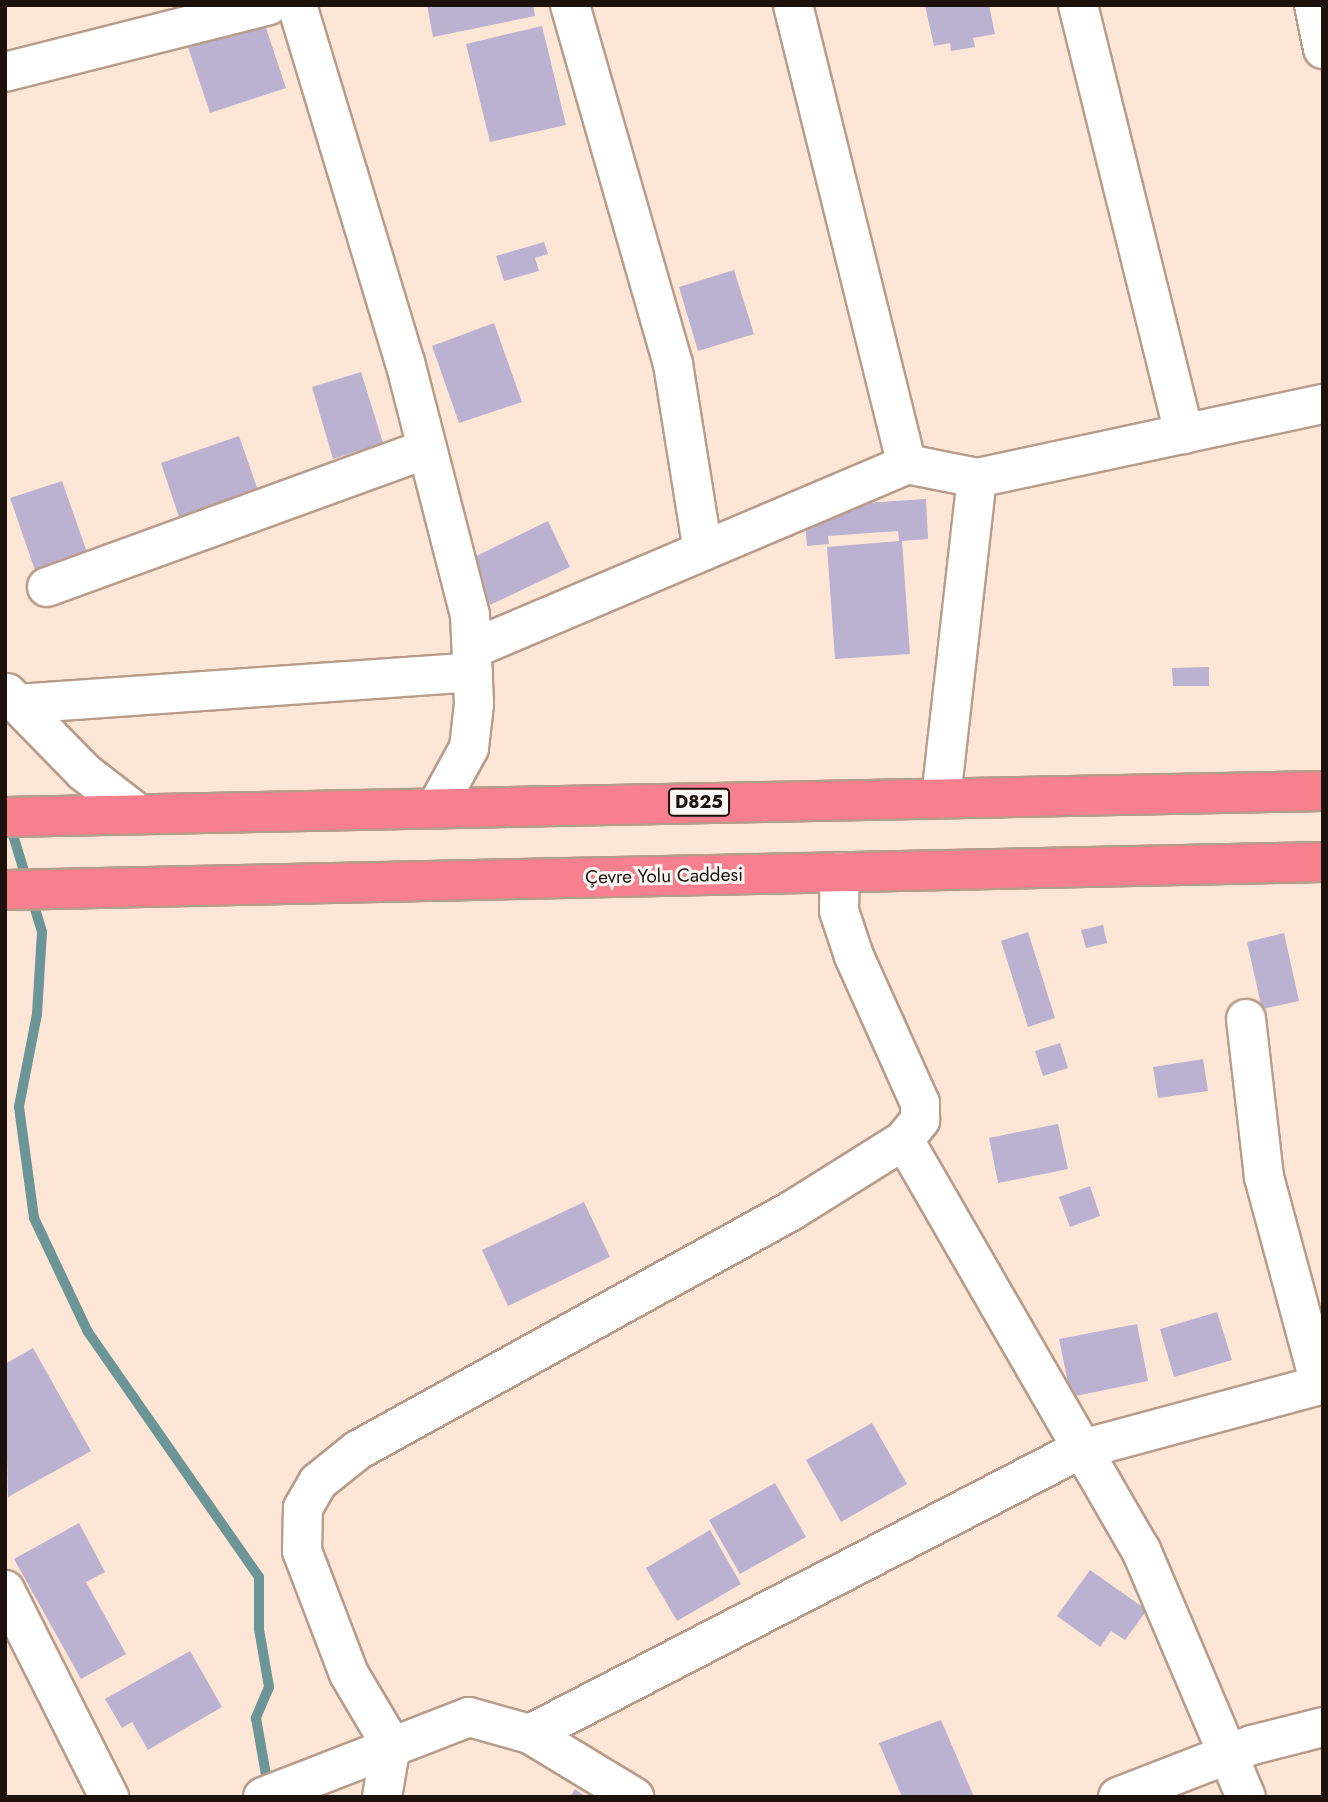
<!DOCTYPE html>
<html>
<head>
<meta charset="utf-8">
<style>
  body { margin:0 }
  #map { position:relative; width:1328px; height:1802px; overflow:hidden; background:#fee6d6; font-family:Jost,sans-serif }
  div>[style] { position:absolute }
  [style*='--x'] { left:calc(var(--x)*1px); top:calc(var(--y)*1px); width:calc(var(--w)*1px); rotate:calc(var(--a)*1deg) }
  .stream>* { height:10px; margin:-5px; padding:0 5px; transform-origin:5px; border-radius:5px; background:#6b9596 }
  .building>* { inset:0; background:#bbb1d1 }
  .roads { filter:drop-shadow(2px 0 #b89c8a) drop-shadow(-2px 0 #b89c8a) drop-shadow(0 2px #b89c8a) drop-shadow(0 -2px #b89c8a) }
  .minor>* { height:38px; margin:-19px; padding:0 19px; transform-origin:19px; border-radius:19px; background:#fff }
  .highway>* { height:38px; margin:-19px; padding:0 19px; transform-origin:19px; border-radius:19px; background:#f8808e }
  span { translate:-50% -50%; white-space:nowrap; text-align:center; line-height:1.15; -webkit-text-stroke:6px #fdf7f3; paint-order:stroke }
  .shield-label span { padding:2px 5px; background:#fdf7f3; border:2px solid; border-radius:5px; -webkit-text-stroke-width:0 }
  .shield-label { font-size:18px; color:#1c120b; font-weight:700 }
  .street-label { font-size:19px; color:#1c120b }
  .frame { position:absolute; inset:0; border:7px solid #1c120b; pointer-events:none }
</style>
</head>
<body>
<div id="map">
  <div class="stream">
    <div style="--x:10;--y:825;--w:59;--a:73.1"></div>
    <div style="--x:32;--y:899;--w:34;--a:73"></div>
    <div style="--x:42;--y:932;--w:82;--a:93.5"></div>
    <div style="--x:37;--y:1014;--w:95;--a:101"></div>
    <div style="--x:19;--y:1107;--w:112;--a:82.3"></div>
    <div style="--x:34;--y:1218;--w:126;--a:64.7"></div>
    <div style="--x:88;--y:1332;--w:299;--a:55.1"></div>
    <div style="--x:259;--y:1577;--w:52;--a:90"></div>
    <div style="--x:259;--y:1629;--w:59;--a:80.2"></div>
    <div style="--x:269;--y:1687;--w:34;--a:113"></div>
    <div style="--x:256;--y:1718;--w:69;--a:80"></div>
  </div>
  <div class="building">
    <div style="clip-path:polygon(427px 5px,533px 5px,535px 16px,433px 37px)"></div>
    <div style="clip-path:polygon(925px 5px,989px 5px,995px 34px,973px 38px,975px 47px,951px 51px,950px 43px,934px 46px)"></div>
    <div style="clip-path:polygon(261px 13px,286px 88px,210px 113px,185px 38px)"></div>
    <div style="clip-path:polygon(542px 26px,566px 125px,490px 142px,466px 44px)"></div>
    <div style="clip-path:polygon(544px 242px,548px 254px,535px 258px,539px 271px,504px 281px,496px 256px)"></div>
    <div style="clip-path:polygon(734px 270px,754px 334px,698px 351px,679px 287px)"></div>
    <div style="clip-path:polygon(494px 323px,522px 402px,459px 423px,432px 346px)"></div>
    <div style="clip-path:polygon(361px 372px,383px 443px,333px 459px,312px 387px)"></div>
    <div style="clip-path:polygon(239px 436px,260px 496px,181px 523px,161px 463px)"></div>
    <div style="clip-path:polygon(62px 481px,89px 558px,37px 576px,10px 498px)"></div>
    <div style="clip-path:polygon(926px 499px,928px 539px,902px 541px,910px 654px,835px 659px,827px 547px,899px 541px,898px 531px,828px 536px,829px 544px,807px 546px,804px 507px)"></div>
    <div style="clip-path:polygon(548px 521px,570px 567px,490px 605px,468px 560px)"></div>
    <div style="clip-path:polygon(1209px 667px,1209px 686px,1173px 686px,1172px 668px)"></div>
    <div style="clip-path:polygon(1103px 925px,1107px 943px,1086px 948px,1081px 930px)"></div>
    <div style="clip-path:polygon(1028px 932px,1055px 1018px,1028px 1027px,1001px 941px)"></div>
    <div style="clip-path:polygon(1284px 933px,1299px 1001px,1262px 1009px,1247px 942px)"></div>
    <div style="clip-path:polygon(1060px 1043px,1068px 1068px,1043px 1076px,1035px 1051px)"></div>
    <div style="clip-path:polygon(1203px 1059px,1208px 1091px,1158px 1098px,1153px 1067px)"></div>
    <div style="clip-path:polygon(1058px 1124px,1068px 1169px,998px 1183px,989px 1138px)"></div>
    <div style="clip-path:polygon(1090px 1186px,1100px 1216px,1070px 1227px,1059px 1197px)"></div>
    <div style="clip-path:polygon(584px 1202px,610px 1257px,508px 1306px,482px 1250px)"></div>
    <div style="clip-path:polygon(1217px 1312px,1232px 1360px,1174px 1377px,1160px 1329px)"></div>
    <div style="clip-path:polygon(1137px 1324px,1148px 1381px,1071px 1397px,1059px 1339px)"></div>
    <div style="clip-path:polygon(33px 1348px,91px 1451px,8px 1497px,5px 1364px)"></div>
    <div style="clip-path:polygon(872px 1423px,907px 1484px,841px 1522px,806px 1460px)"></div>
    <div style="clip-path:polygon(775px 1483px,806px 1537px,740px 1574px,709px 1520px)"></div>
    <div style="clip-path:polygon(79px 1523px,105px 1572px,86px 1582px,126px 1654px,81px 1679px,14px 1559px)"></div>
    <div style="clip-path:polygon(710px 1530px,741px 1584px,677px 1621px,646px 1568px)"></div>
    <div style="clip-path:polygon(1090px 1570px,1147px 1610px,1125px 1640px,1111px 1631px,1100px 1647px,1057px 1616px)"></div>
    <div style="clip-path:polygon(190px 1651px,222px 1707px,148px 1750px,132px 1722px,122px 1728px,105px 1699px)"></div>
    <div style="clip-path:polygon(941px 1720px,974px 1797px,902px 1797px,879px 1743px)"></div>
    <div style="clip-path:polygon(575px 1789px,586px 1797px,570px 1797px)"></div>
  </div>
  <div class="roads">
    <div class="minor">
      <div style="--x:297;--y:5;--w:373;--a:73.2"></div>
      <div style="--x:405;--y:362;--w:261;--a:75.6"></div>
      <div style="--x:470;--y:615;--w:89;--a:87.4"></div>
      <div style="--x:474;--y:704;--w:44;--a:96.5"></div>
      <div style="--x:469;--y:748;--w:68;--a:118.8"></div>
      <div style="--x:570;--y:5;--w:373;--a:74"></div>
      <div style="--x:673;--y:364;--w:189;--a:80.9"></div>
      <div style="--x:793;--y:5;--w:473;--a:76.1"></div>
      <div style="--x:1078;--y:5;--w:442;--a:76.1"></div>
      <div style="--x:1314;--y:5;--w:45;--a:78.4"></div>
      <div style="--x:5;--y:72;--w:272;--a:-14.2"></div>
      <div style="--x:47;--y:587;--w:404;--a:-20"></div>
      <div style="--x:472;--y:649;--w:473;--a:-23"></div>
      <div style="--x:907;--y:464;--w:71;--a:11.3"></div>
      <div style="--x:7;--y:693;--w:110;--a:45.7"></div>
      <div style="--x:84;--y:772;--w:67;--a:37.7"></div>
      <div style="--x:18;--y:704;--w:456;--a:-4"></div>
      <div style="--x:941;--y:798;--w:322;--a:-83.6"></div>
      <div style="--x:977;--y:478;--w:354;--a:-12.1"></div>
      <div style="--x:1246;--y:1019;--w:159;--a:83.5"></div>
      <div style="--x:1264;--y:1177;--w:215;--a:74.9"></div>
      <div style="--x:904;--y:1140;--w:474;--a:60"></div>
      <div style="--x:1141;--y:1550;--w:268;--a:67"></div>
      <div style="--x:5;--y:1590;--w:232;--a:63.3"></div>
      <div style="--x:530;--y:1734;--w:618;--a:-27.35"></div>
      <div style="--x:1079;--y:1450;--w:253;--a:-15.1"></div>
      <div style="--x:263;--y:1797;--w:221;--a:-21.2"></div>
      <div style="--x:469;--y:1717;--w:63;--a:15.6"></div>
      <div style="--x:530;--y:1734;--w:122;--a:31.2"></div>
      <div style="--x:382;--y:1797;--w:53;--a:-80.2"></div>
      <div style="--x:391;--y:1745;--w:82;--a:-120.6"></div>
      <div style="--x:349;--y:1674;--w:132;--a:-110.9"></div>
      <div style="--x:302;--y:1551;--w:43;--a:-88.7"></div>
      <div style="--x:303;--y:1508;--w:30;--a:-60"></div>
      <div style="--x:318;--y:1482;--w:51;--a:-38.7"></div>
      <div style="--x:358;--y:1450;--w:495;--a:-28.9"></div>
      <div style="--x:791;--y:1211;--w:133;--a:-32.1"></div>
      <div style="--x:904;--y:1140;--w:26;--a:-51"></div>
      <div style="--x:920;--y:1120;--w:17;--a:-90"></div>
      <div style="--x:920;--y:1103;--w:161;--a:-114.2"></div>
      <div style="--x:854;--y:956;--w:47;--a:-108.4"></div>
      <div style="--x:839;--y:911;--w:39;--a:-89"></div>
      <div style="--x:1118;--y:1797;--w:144;--a:-21.2"></div>
      <div style="--x:1252;--y:1745;--w:73;--a:-14.2"></div>
    </div>
    <div class="highway">
      <div style="--x:5;--y:817;--w:1318;--a:-1.13"></div>
      <div style="--x:5;--y:890;--w:1318;--a:-1.22"></div>
    </div>
  </div>
  <div class="shield-label">
    <span style="left:699px;top:802px">D825</span>
  </div>
  <div class="street-label">
    <span style="left:664px;top:876px;rotate:-1deg">Çevre Yolu Caddesi</span>
  </div>
  <div class="frame"></div>
</div>
</body>
</html>
